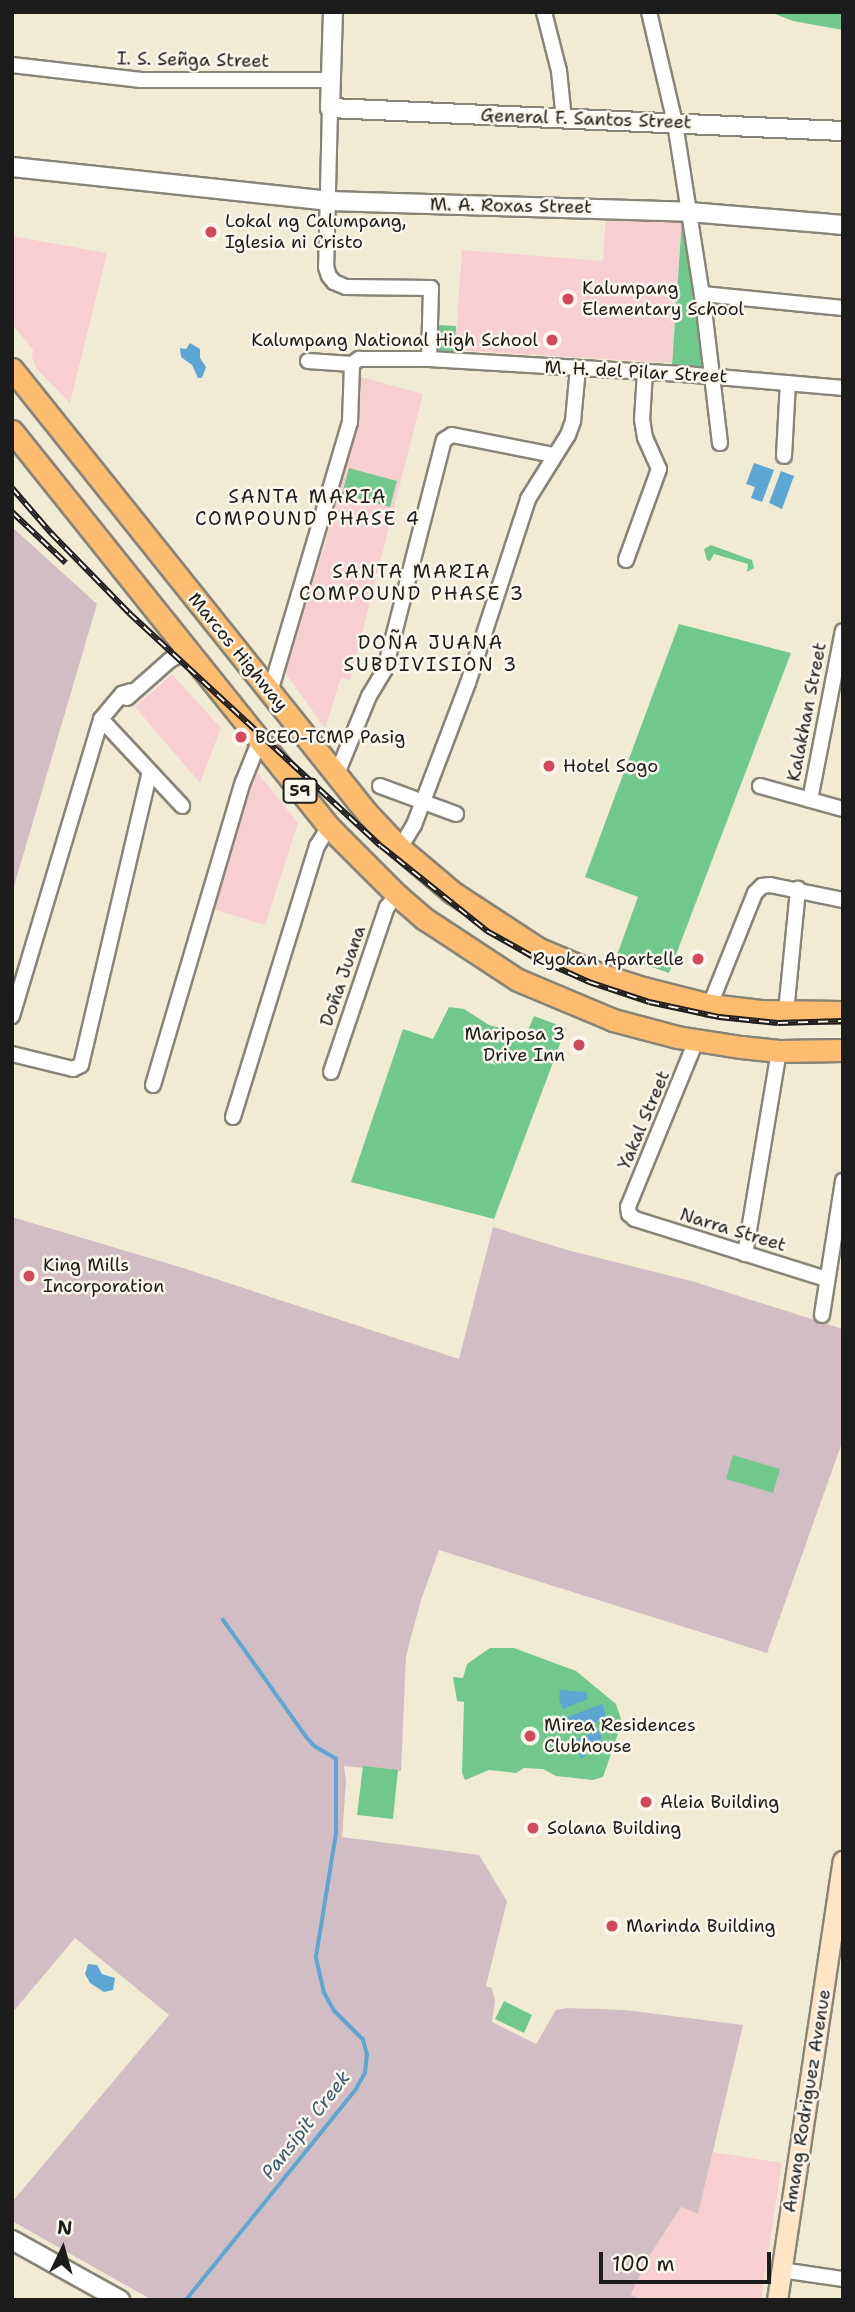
<!DOCTYPE html>
<html>
<head>
<meta charset="utf-8">
<style>
  body { margin:0 }
  #map { position:relative; width:855px; height:2312px; overflow:hidden; background:#f2ebd4; font-family:"Shantell Sans",sans-serif }
  div>[style] { position:absolute }
  [style*='--x'] { left:calc(var(--x)*1px); top:calc(var(--y)*1px); width:calc(var(--w)*1px); rotate:calc(var(--a)*1deg) }
  .built>* { inset:0; background:#f7cfd0 }
  .industrial>* { inset:0; background:#d2bdc5 }
  .green>* { inset:0; background:#71c88d }
  .water>* { inset:0; background:#5da6d4 }
  .stream>* { height:3.5px; margin:-1.75px; padding:0 1.75px; transform-origin:1.75px; border-radius:1.75px; background:#5da6d4 }
  .roads { filter:drop-shadow(2px 0 #878478) drop-shadow(-2px 0 #878478) drop-shadow(0 2px #878478) drop-shadow(0 -2px #878478) }
  .minor>* { height:14px; margin:-7px; padding:0 7px; transform-origin:7px; border-radius:7px; background:#fff }
  .tertiary>* { height:18px; margin:-9px; padding:0 9px; transform-origin:9px; border-radius:9px; background:#fff }
  .secondary>* { height:19px; margin:-9.5px; padding:0 9.5px; transform-origin:9.5px; border-radius:9.5px; background:#ffe4c6 }
  .primary>* { height:21px; margin:-10.5px; padding:0 10.5px; transform-origin:10.5px; border-radius:10.5px; background:#febc70 }
  .rail>* { height:6px; margin-top:-3px; transform-origin:0; background:repeating-linear-gradient(90deg,#fbf7ec 0 10px,#1c1c1c 0 20px); box-sizing:border-box; border-block:2px solid #1c1c1c }
  .dots>* { width:19px; height:19px; translate:-50% -50%; box-sizing:border-box; border:4px solid #fbf7ec; border-radius:50% }
  span { translate:-50% -50%; white-space:nowrap; text-align:center; line-height:1.15; -webkit-text-stroke:5px #fbf7ec; paint-order:stroke }
  .shield-label span { padding:2px 5px; background:#fbf7ec; border:2px solid; border-radius:5px; -webkit-text-stroke-width:0 }
  .shield-label { font-size:16px; color:#1c1c1c; font-weight:700 }
  .street-label { font-size:18px; color:#1c1c1c }
  .poi-label { font-size:18px; color:#1c1c1c }
  .left { translate:0 -50%; text-align:left }
  .right { translate:-100% -50%; text-align:right }
  .neighbourhood-label { font-size:19px; color:#1c1c1c; letter-spacing:2px }
  .water-label { font-size:19px; color:#395a6f; font-style:italic }
  .frame { position:absolute; inset:0; border:14px solid #1c1c1c; pointer-events:none }
  .north { position:absolute; left:28px; top:2214px; width:70px; height:70px; -webkit-text-stroke:5px #fbf7ec; paint-order:stroke; rotate:5deg; font-size:19px; font-weight:700; line-height:28px; text-align:center; color:#1c1c1c }
  .north::after { content:''; display:block; margin:auto; width:24px; height:32px; background:#1c1c1c; clip-path:polygon(50% 0,100% 100%,50% 72%,0 100%) }
  .scale { position:absolute; left:599px; top:2252px; width:172px; height:32px; box-sizing:border-box; border:4px solid #1c1c1c; border-top:0; padding-left:9px; font-size:21px; line-height:24px; white-space:nowrap; color:#1c1c1c; -webkit-text-stroke:5px #fbf7ec; paint-order:stroke }
</style>
</head>
<body>
<div id="map">
  <div class="built">
    <div style="clip-path:polygon(606px 215px,682px 219px,672px 363px,455px 350px,462px 250px,603px 261px)"></div>
    <div style="clip-path:polygon(12px 236px,107px 253px,70px 403px,37px 369px,32px 359px,33px 350px,12px 324px)"></div>
    <div style="clip-path:polygon(353px 375px,423px 394px,350px 680px,341px 678px,325px 728px,284px 671px,327px 538px,356px 418px)"></div>
    <div style="clip-path:polygon(172px 674px,221px 728px,200px 783px,135px 707px)"></div>
    <div style="clip-path:polygon(257px 772px,298px 823px,265px 925px,210px 908px)"></div>
    <div style="clip-path:polygon(713px 2152px,782px 2163px,761px 2300px,642px 2300px,631px 2296px,648px 2258px,681px 2207px,698px 2214px)"></div>
  </div>
  <div class="industrial">
    <div style="clip-path:polygon(12px 527px,97px 604px,12px 893px)"></div>
    <div style="clip-path:polygon(12px 1217px,183px 1268px,459px 1359px,493px 1227px,567px 1250px,695px 1282px,843px 1329px,843px 1440px,767px 1653px,439px 1550px,421px 1600px,406px 1656px,401px 1771px,344px 1766px,346px 1781px,342px 1837px,479px 1855px,507px 1901px,486px 1986px,492px 1988px,495px 2001px,492px 2022px,536px 2044px,556px 2010px,567px 2008px,625px 2010px,743px 2025px,698px 2214px,681px 2207px,648px 2258px,631px 2295px,642px 2300px,152px 2300px,12px 2221px,12px 2202px,169px 2015px,75px 1938px,12px 2013px)"></div>
  </div>
  <div class="green">
    <div style="clip-path:polygon(770px 12px,843px 14px,843px 30px,793px 21px)"></div>
    <div style="clip-path:polygon(682px 219px,688px 220px,703px 366px,700px 368px,672px 366px)"></div>
    <div style="clip-path:polygon(439px 325px,456px 326px,455px 353px,438px 350px)"></div>
    <div style="clip-path:polygon(349px 468px,397px 481px,390px 507px,342px 494px)"></div>
    <div style="clip-path:polygon(711px 545px,752px 560px,754px 568px,747px 572px,748px 564px,714px 554px,710px 561px,707px 560px,704px 549px)"></div>
    <div style="clip-path:polygon(679px 624px,791px 653px,669px 973px,617px 955px,638px 897px,585px 877px)"></div>
    <div style="clip-path:polygon(449px 1007px,464px 1009px,489px 1025px,526px 1035px,534px 1016px,566px 1028px,494px 1219px,351px 1182px,403px 1029px,433px 1039px)"></div>
    <div style="clip-path:polygon(733px 1455px,780px 1469px,773px 1493px,726px 1479px)"></div>
    <div style="clip-path:polygon(490px 1648px,514px 1648px,576px 1671px,616px 1704px,622px 1722px,603px 1777px,593px 1780px,556px 1776px,543px 1769px,524px 1768px,516px 1773px,489px 1770px,465px 1780px,462px 1773px,464px 1702px,457px 1701px,453px 1677px,463px 1678px,467px 1664px)"></div>
    <div style="clip-path:polygon(363px 1766px,398px 1770px,393px 1819px,357px 1815px)"></div>
    <div style="clip-path:polygon(504px 2001px,532px 2015px,524px 2033px,495px 2019px)"></div>
  </div>
  <div class="water">
    <div style="clip-path:polygon(190px 343px,200px 349px,200px 358px,206px 367px,202px 378px,198px 378px,192px 365px,181px 357px,180px 348px,186px 349px)"></div>
    <div style="clip-path:polygon(754px 463px,774px 470px,762px 502px,751px 498px,755px 487px,746px 484px)"></div>
    <div style="clip-path:polygon(781px 471px,794px 476px,782px 509px,769px 503px)"></div>
    <div style="clip-path:polygon(560px 1690px,586px 1692px,588px 1699px,563px 1709px,559px 1700px)"></div>
    <div style="clip-path:polygon(602px 1704px,607px 1718px,567px 1732px,562px 1719px)"></div>
    <div style="clip-path:polygon(599px 1731px,602px 1739px,581px 1759px,575px 1740px)"></div>
    <div style="clip-path:polygon(88px 1964px,97px 1965px,102px 1974px,115px 1978px,113px 1990px,104px 1992px,90px 1983px,85px 1974px)"></div>
  </div>
  <div class="stream">
    <div style="--x:186;--y:2300;--w:271;--a:-51.1"></div>
    <div style="--x:356;--y:2089;--w:18;--a:-61"></div>
    <div style="--x:365;--y:2073;--w:18;--a:-84"></div>
    <div style="--x:367;--y:2055;--w:16;--a:-105"></div>
    <div style="--x:363;--y:2040;--w:41;--a:-135"></div>
    <div style="--x:334;--y:2011;--w:21;--a:-119"></div>
    <div style="--x:324;--y:1993;--w:37;--a:-103"></div>
    <div style="--x:316;--y:1957;--w:126;--a:-80.8"></div>
    <div style="--x:336;--y:1833;--w:74;--a:-90"></div>
    <div style="--x:336;--y:1759;--w:24;--a:-150"></div>
    <div style="--x:315;--y:1747;--w:13;--a:-132"></div>
    <div style="--x:306;--y:1737;--w:143;--a:-125.4"></div>
  </div>
  <div class="roads">
    <div class="minor">
      <div style="--x:544;--y:12;--w:61;--a:75.7"></div>
      <div style="--x:559;--y:71;--w:48;--a:84.1"></div>
      <div style="--x:649;--y:12;--w:114;--a:76.8"></div>
      <div style="--x:675;--y:123;--w:188;--a:81.1"></div>
      <div style="--x:704;--y:309;--w:135;--a:83.2"></div>
      <div style="--x:12;--y:65;--w:130;--a:6.6"></div>
      <div style="--x:141;--y:80;--w:191;--a:0"></div>
      <div style="--x:330;--y:108;--w:159;--a:91.4"></div>
      <div style="--x:326;--y:267;--w:9;--a:72"></div>
      <div style="--x:329;--y:276;--w:8;--a:50"></div>
      <div style="--x:334;--y:282;--w:13;--a:23"></div>
      <div style="--x:346;--y:287;--w:85;--a:0.7"></div>
      <div style="--x:431;--y:288;--w:71;--a:91.6"></div>
      <div style="--x:702;--y:294;--w:142;--a:5.7"></div>
      <div style="--x:308;--y:361;--w:44;--a:3.9"></div>
      <div style="--x:352;--y:364;--w:9;--a:-36"></div>
      <div style="--x:359;--y:359;--w:70;--a:0"></div>
      <div style="--x:429;--y:359;--w:266;--a:3.4"></div>
      <div style="--x:695;--y:375;--w:149;--a:5"></div>
      <div style="--x:784;--y:456;--w:73;--a:-86.9"></div>
      <div style="--x:626;--y:560;--w:97;--a:-70.1"></div>
      <div style="--x:659;--y:469;--w:34;--a:-114"></div>
      <div style="--x:645;--y:438;--w:18;--a:-99"></div>
      <div style="--x:642;--y:420;--w:48;--a:-86.4"></div>
      <div style="--x:270;--y:692;--w:282;--a:-73.5"></div>
      <div style="--x:350;--y:422;--w:58;--a:-88"></div>
      <div style="--x:127;--y:698;--w:57;--a:-41.5"></div>
      <div style="--x:170;--y:660;--w:21;--a:-28"></div>
      <div style="--x:101;--y:719;--w:119;--a:47"></div>
      <div style="--x:336;--y:776;--w:87;--a:-67.6"></div>
      <div style="--x:369;--y:696;--w:31;--a:-59"></div>
      <div style="--x:385;--y:669;--w:236;--a:-75.6"></div>
      <div style="--x:444;--y:440;--w:9;--a:-32"></div>
      <div style="--x:452;--y:435;--w:104;--a:11.1"></div>
      <div style="--x:380;--y:786;--w:81;--a:20.2"></div>
      <div style="--x:760;--y:786;--w:86;--a:15.5"></div>
      <div style="--x:810;--y:800;--w:172;--a:-79"></div>
      <div style="--x:400;--y:848;--w:27;--a:-59"></div>
      <div style="--x:414;--y:825;--w:152;--a:-69.2"></div>
      <div style="--x:468;--y:683;--w:194;--a:-71.9"></div>
      <div style="--x:528;--y:499;--w:75;--a:-58"></div>
      <div style="--x:568;--y:435;--w:15;--a:-70"></div>
      <div style="--x:573;--y:421;--w:53;--a:-84.6"></div>
      <div style="--x:710;--y:1005;--w:121;--a:-68.1"></div>
      <div style="--x:755;--y:893;--w:10;--a:-45"></div>
      <div style="--x:762;--y:886;--w:8;--a:-7"></div>
      <div style="--x:770;--y:885;--w:75;--a:11.6"></div>
      <div style="--x:786;--y:1012;--w:124;--a:-84.4"></div>
      <div style="--x:12;--y:1016;--w:310;--a:-73.3"></div>
      <div style="--x:101;--y:719;--w:33;--a:-50"></div>
      <div style="--x:122;--y:694;--w:9;--a:-18"></div>
      <div style="--x:696;--y:1041;--w:179;--a:112.3"></div>
      <div style="--x:628;--y:1207;--w:7;--a:82"></div>
      <div style="--x:629;--y:1214;--w:8;--a:40"></div>
      <div style="--x:635;--y:1219;--w:201;--a:17.4"></div>
      <div style="--x:12;--y:1054;--w:63;--a:13.8"></div>
      <div style="--x:73;--y:1069;--w:9;--a:-27"></div>
      <div style="--x:81;--y:1065;--w:299;--a:-76.8"></div>
      <div style="--x:331;--y:1072;--w:174;--a:-71.3"></div>
      <div style="--x:387;--y:907;--w:16;--a:-50"></div>
      <div style="--x:153;--y:1085;--w:316;--a:-73.5"></div>
      <div style="--x:243;--y:782;--w:43;--a:-68.2"></div>
      <div style="--x:233;--y:1117;--w:284;--a:-72.8"></div>
      <div style="--x:317;--y:846;--w:22;--a:-58"></div>
      <div style="--x:745;--y:1254;--w:206;--a:-80.5"></div>
      <div style="--x:822;--y:1315;--w:136;--a:-81.1"></div>
      <div style="--x:781;--y:2270;--w:63;--a:8.3"></div>
    </div>
    <div class="tertiary">
      <div style="--x:333;--y:12;--w:96;--a:91.8"></div>
      <div style="--x:330;--y:108;--w:514;--a:2.57"></div>
      <div style="--x:12;--y:167;--w:318;--a:6.1"></div>
      <div style="--x:328;--y:201;--w:361;--a:1.7"></div>
      <div style="--x:689;--y:212;--w:155;--a:4.8"></div>
      <div style="--x:12;--y:2240;--w:124;--a:29.1"></div>
    </div>
    <div class="secondary">
      <div style="--x:777;--y:2300;--w:444;--a:-81.5"></div>
    </div>
    <div class="primary">
      <div style="--x:12;--y:369;--w:568;--a:51.36"></div>
      <div style="--x:367;--y:813;--w:48;--a:46.7"></div>
      <div style="--x:400;--y:848;--w:68;--a:40.2"></div>
      <div style="--x:452;--y:892;--w:104;--a:33.2"></div>
      <div style="--x:539;--y:949;--w:65;--a:22.6"></div>
      <div style="--x:599;--y:974;--w:46;--a:17.7"></div>
      <div style="--x:643;--y:988;--w:69;--a:14.2"></div>
      <div style="--x:710;--y:1005;--w:51;--a:6.7"></div>
      <div style="--x:761;--y:1011;--w:82;--a:0.7"></div>
      <div style="--x:12;--y:431;--w:507;--a:51.32"></div>
      <div style="--x:329;--y:827;--w:96;--a:45"></div>
      <div style="--x:397;--y:895;--w:37;--a:41"></div>
      <div style="--x:425;--y:919;--w:111;--a:33.3"></div>
      <div style="--x:518;--y:980;--w:103;--a:22.8"></div>
      <div style="--x:613;--y:1020;--w:66;--a:14.9"></div>
      <div style="--x:677;--y:1037;--w:65;--a:8.9"></div>
      <div style="--x:741;--y:1047;--w:38;--a:6"></div>
      <div style="--x:779;--y:1051;--w:64;--a:-0.9"></div>
    </div>
  </div>
  <div class="rail">
    <div style="--x:12;--y:488;--w:60;--a:49.1"></div>
    <div style="--x:51;--y:533;--w:112;--a:45.7"></div>
    <div style="--x:129;--y:613;--w:343;--a:42.8"></div>
    <div style="--x:381;--y:846;--w:136;--a:38.7"></div>
    <div style="--x:487;--y:931;--w:51;--a:29.1"></div>
    <div style="--x:532;--y:956;--w:63;--a:24.5"></div>
    <div style="--x:589;--y:982;--w:63;--a:18.4"></div>
    <div style="--x:649;--y:1002;--w:72;--a:12.1"></div>
    <div style="--x:719;--y:1017;--w:59;--a:5.8"></div>
    <div style="--x:778;--y:1023;--w:65;--a:-1.8"></div>
    <div style="--x:12;--y:512;--w:74;--a:43.4"></div>
  </div>
  <div class="dots">
    <div style="left:211px;top:232px;background:#d1495b"></div>
    <div style="left:568px;top:299px;background:#d1495b"></div>
    <div style="left:552px;top:340px;background:#d1495b"></div>
    <div style="left:241px;top:737px;background:#d1495b"></div>
    <div style="left:549px;top:766px;background:#d1495b"></div>
    <div style="left:698px;top:959px;background:#d1495b"></div>
    <div style="left:579px;top:1045px;background:#d1495b"></div>
    <div style="left:29px;top:1276px;background:#d1495b"></div>
    <div style="left:530px;top:1736px;background:#d1495b"></div>
    <div style="left:646px;top:1802px;background:#d1495b"></div>
    <div style="left:533px;top:1828px;background:#d1495b"></div>
    <div style="left:612px;top:1926px;background:#d1495b"></div>
  </div>
  <div class="shield-label">
    <span style="left:300px;top:791px">59</span>
  </div>
  <div class="street-label">
    <span style="left:193px;top:60px;rotate:1deg">I. S. Señga Street</span>
    <span style="left:586px;top:119px;rotate:2deg">General F. Santos Street</span>
    <span style="left:511px;top:206px;rotate:1deg">M. A. Roxas Street</span>
    <span style="left:636px;top:372px;rotate:3deg">M. H. del Pilar Street</span>
    <span style="left:238px;top:652px;rotate:51deg">Marcos Highway</span>
    <span style="left:807px;top:712px;rotate:-79deg">Kalakhan Street</span>
    <span style="left:343px;top:976px;rotate:-71deg">Doña Juana</span>
    <span style="left:644px;top:1120px;rotate:-67deg">Yakal Street</span>
    <span style="left:733px;top:1230px;rotate:17deg">Narra Street</span>
    <span style="left:807px;top:2101px;rotate:-81deg">Amang Rodriguez Avenue</span>
  </div>
  <div class="poi-label">
    <span class="left" style="left:225px;top:232px">Lokal ng Calumpang,<br>Iglesia ni Cristo</span>
    <span class="left" style="left:582px;top:299px">Kalumpang<br>Elementary School</span>
    <span class="right" style="left:538px;top:340px">Kalumpang National High School</span>
    <span class="left" style="left:255px;top:737px">BCEO-TCMP Pasig</span>
    <span class="left" style="left:563px;top:766px">Hotel Sogo</span>
    <span class="right" style="left:684px;top:959px">Ryokan Apartelle</span>
    <span class="right" style="left:565px;top:1045px">Mariposa 3<br>Drive Inn</span>
    <span class="left" style="left:43px;top:1276px">King Mills<br>Incorporation</span>
    <span class="left" style="left:544px;top:1736px">Mirea Residences<br>Clubhouse</span>
    <span class="left" style="left:660px;top:1802px">Aleia Building</span>
    <span class="left" style="left:547px;top:1828px">Solana Building</span>
    <span class="left" style="left:626px;top:1926px">Marinda Building</span>
  </div>
  <div class="neighbourhood-label">
    <span style="left:308px;top:508px">SANTA MARIA<br>COMPOUND PHASE 4</span>
    <span style="left:412px;top:583px">SANTA MARIA<br>COMPOUND PHASE 3</span>
    <span style="left:431px;top:654px">DOÑA JUANA<br>SUBDIVISION 3</span>
  </div>
  <div class="water-label">
    <span style="left:306px;top:2125px;rotate:-52deg">Pansipit Creek</span>
  </div>
  <div class="frame"></div>
  <div class="north">N</div>
  <div class="scale">100 m</div>
</div>
</body>
</html>
